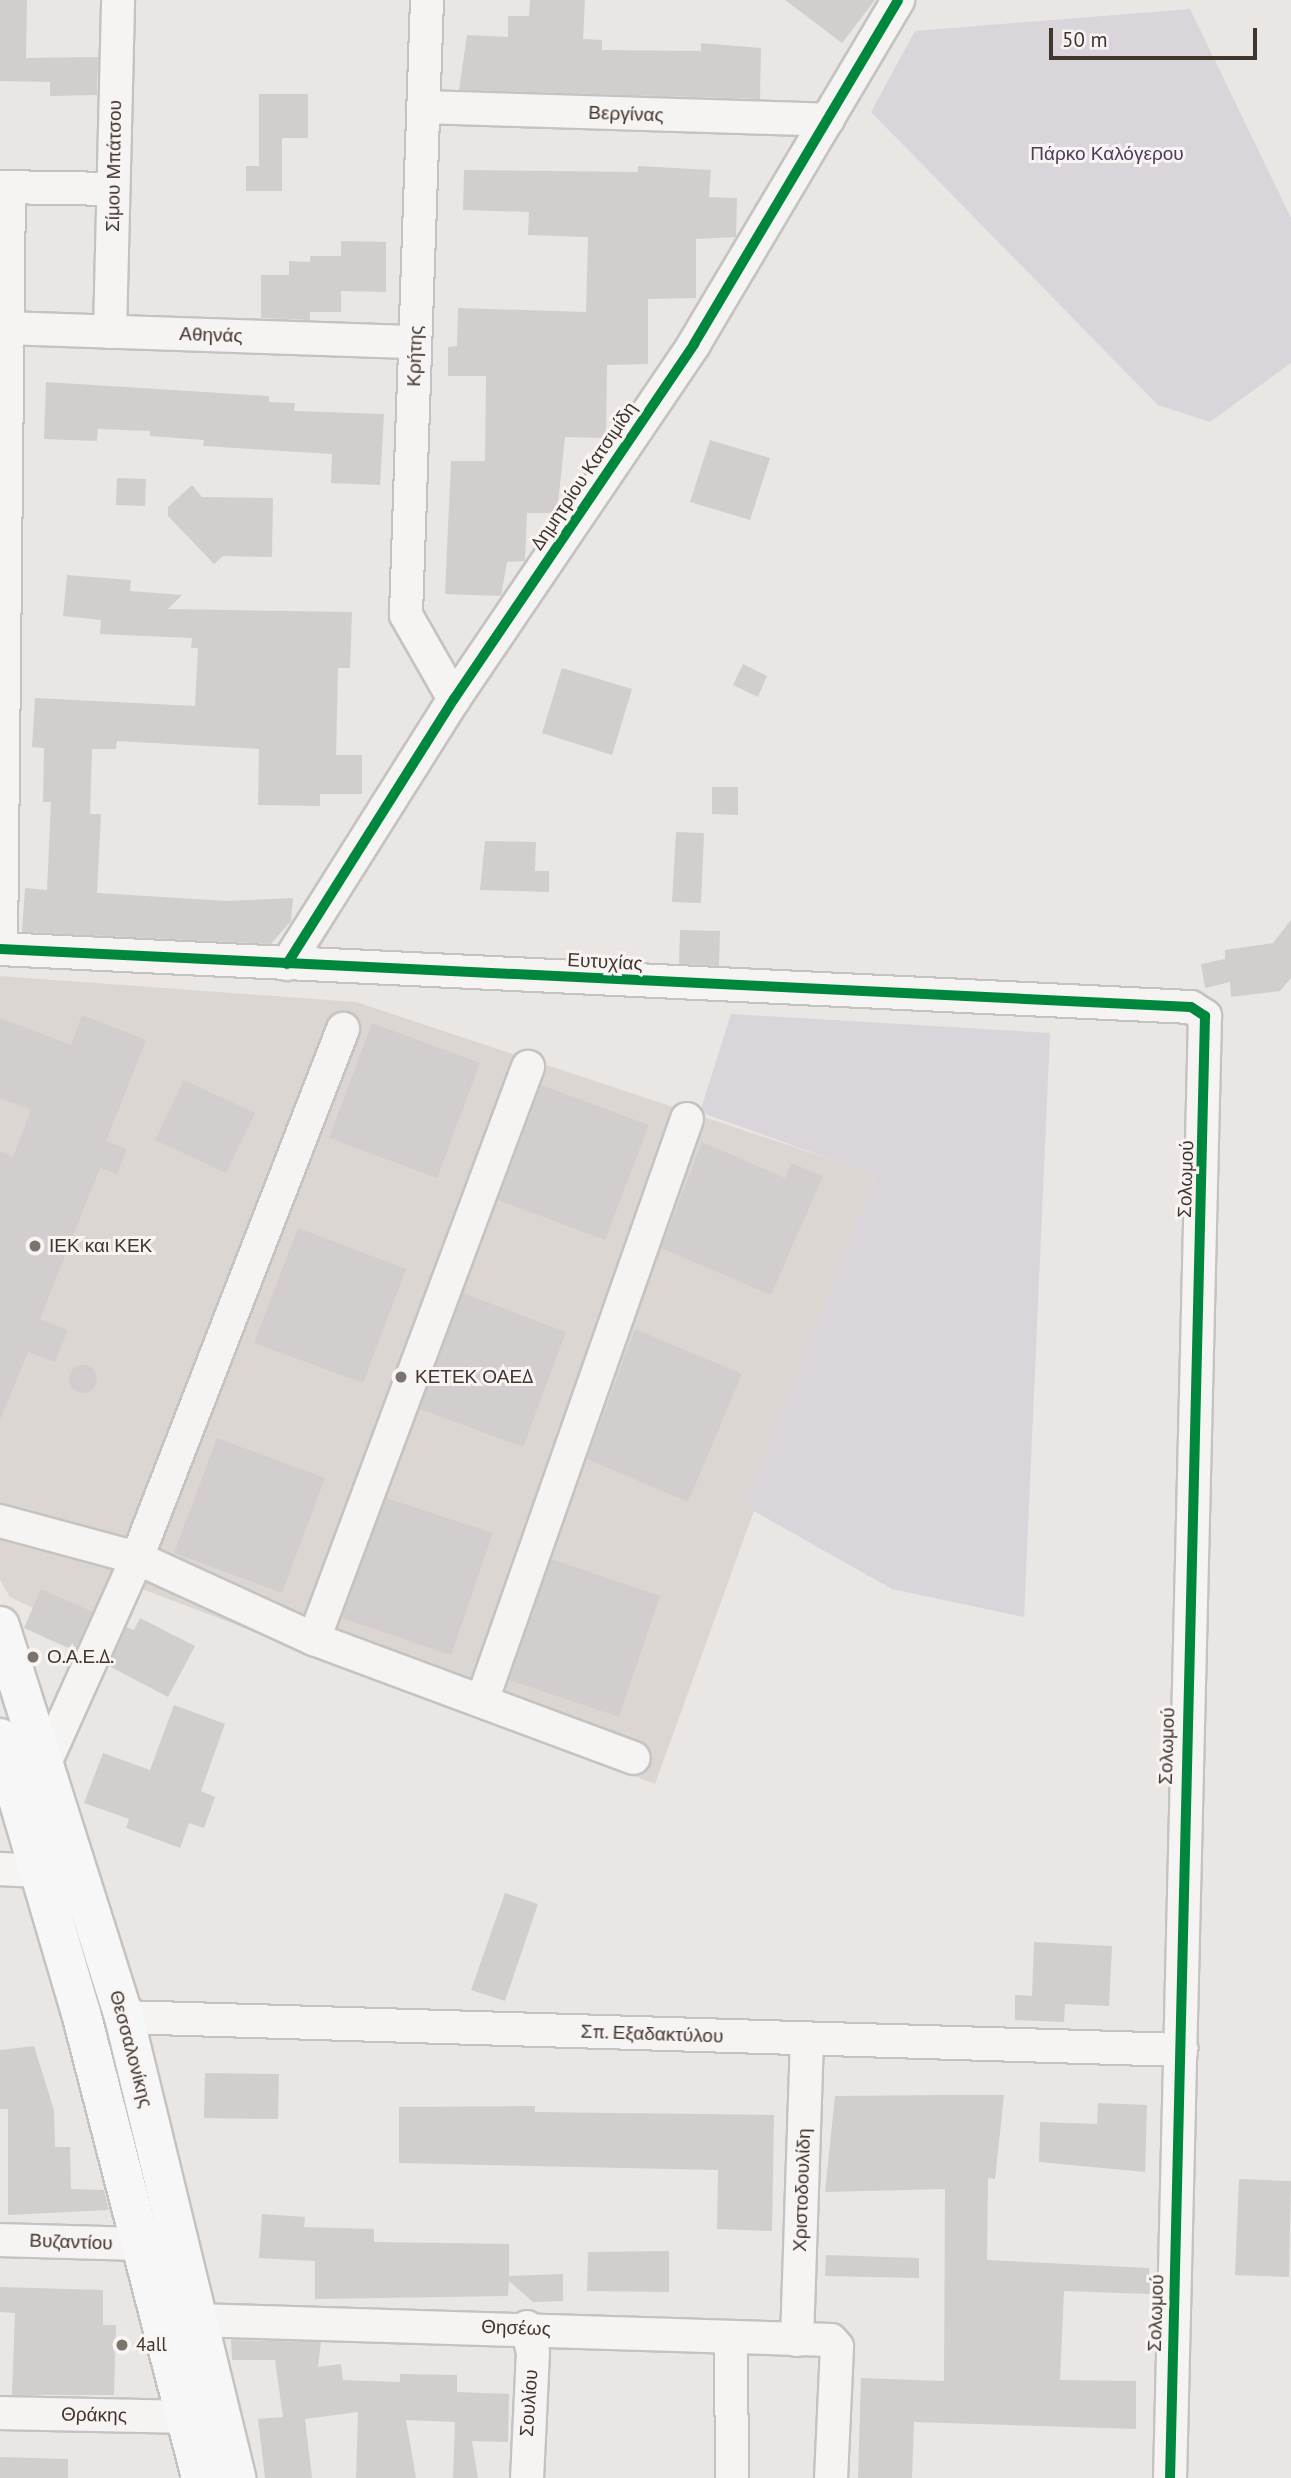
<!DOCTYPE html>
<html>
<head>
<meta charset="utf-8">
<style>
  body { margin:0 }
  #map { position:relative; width:1291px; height:2478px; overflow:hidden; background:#e9e6e4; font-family:"PT Sans",sans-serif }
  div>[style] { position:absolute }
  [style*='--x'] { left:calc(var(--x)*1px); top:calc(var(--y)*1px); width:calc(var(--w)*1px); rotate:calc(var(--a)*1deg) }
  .built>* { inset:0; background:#dcd6d3 }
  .green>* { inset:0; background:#dad4db }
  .building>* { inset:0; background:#d1cecd }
  .round { border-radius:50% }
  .roads { filter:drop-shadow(2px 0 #c5c3c1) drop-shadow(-2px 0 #c5c3c1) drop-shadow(0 2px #c5c3c1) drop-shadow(0 -2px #c5c3c1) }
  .minor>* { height:32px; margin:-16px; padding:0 16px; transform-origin:16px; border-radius:16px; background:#f5f4f3 }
  .major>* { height:38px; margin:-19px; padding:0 19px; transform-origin:19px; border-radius:19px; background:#f7f7f7 }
  .cycleway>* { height:10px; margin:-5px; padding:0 5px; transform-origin:5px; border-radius:5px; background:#00873e }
  .dots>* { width:19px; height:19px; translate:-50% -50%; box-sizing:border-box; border:4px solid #f7f4f3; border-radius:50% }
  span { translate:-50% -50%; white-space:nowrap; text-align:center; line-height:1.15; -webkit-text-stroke:6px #f7f4f3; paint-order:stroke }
  .street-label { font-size:19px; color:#41352c }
  .park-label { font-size:19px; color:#4f3b5b }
  .poi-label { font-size:19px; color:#41352c }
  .left { translate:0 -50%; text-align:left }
  .scale { position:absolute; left:1049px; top:28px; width:208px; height:32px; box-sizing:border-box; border:4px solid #41352c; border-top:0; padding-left:9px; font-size:21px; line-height:24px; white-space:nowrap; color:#41352c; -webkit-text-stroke:5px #f7f4f3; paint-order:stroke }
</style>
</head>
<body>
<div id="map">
  <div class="built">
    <div style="clip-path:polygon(0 976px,356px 1002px,876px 1174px,655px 1784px,142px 1589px,117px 1648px,10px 1597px,0 1580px)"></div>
  </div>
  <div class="green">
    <div style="clip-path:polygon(1190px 9px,1291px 218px,1291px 363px,1210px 422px,1158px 405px,871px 112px,915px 31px)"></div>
    <div style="clip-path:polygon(731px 1014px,1050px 1033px,1024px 1617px,892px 1589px,745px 1506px,876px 1175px,700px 1112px)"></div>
  </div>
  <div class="building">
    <div style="clip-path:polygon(0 0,27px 0,26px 58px,98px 57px,97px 95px,50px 96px,50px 82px,0 81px)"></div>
    <div style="clip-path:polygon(530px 0,585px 0,583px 39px,602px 40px,602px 50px,701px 51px,701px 43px,761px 48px,760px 99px,459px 90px,467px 35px,508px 37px,508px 16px,529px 16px)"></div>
    <div style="clip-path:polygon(785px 0,875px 0,842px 43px)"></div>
    <div style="clip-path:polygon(259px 94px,308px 94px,308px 138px,282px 138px,282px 191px,246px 191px,246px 166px,259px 166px)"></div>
    <div style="clip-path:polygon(638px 166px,711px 170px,709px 197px,737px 198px,736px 237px,696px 239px,696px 298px,648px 299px,648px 364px,607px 365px,606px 438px,565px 437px,557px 513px,527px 513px,525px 561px,507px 562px,501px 596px,445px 594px,451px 461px,485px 461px,486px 376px,448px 376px,448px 347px,457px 346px,458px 308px,586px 312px,588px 237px,528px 235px,529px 212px,463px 210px,464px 170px,638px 172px)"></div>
    <div style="clip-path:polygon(341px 241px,386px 242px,386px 292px,341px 291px,341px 312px,310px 312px,310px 320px,261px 318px,261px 275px,289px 275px,289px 261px,310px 262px,310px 256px,341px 256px)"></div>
    <div style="clip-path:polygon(46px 382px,269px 396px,269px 402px,295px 403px,294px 411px,384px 414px,380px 485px,331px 483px,332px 454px,203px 446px,204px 440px,150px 436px,150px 431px,98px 429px,97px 441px,44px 439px)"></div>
    <div style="clip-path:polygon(710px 440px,770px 458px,750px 520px,690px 502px)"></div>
    <div style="clip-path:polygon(117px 478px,146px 479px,145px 506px,116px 505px)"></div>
    <div style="clip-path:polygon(192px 485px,202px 497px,273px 498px,272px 557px,223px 556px,214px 564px,168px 516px,168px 507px)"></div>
    <div style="clip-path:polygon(67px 575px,131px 580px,130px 591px,182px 595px,168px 609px,352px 612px,350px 668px,338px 668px,336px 755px,362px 755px,362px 794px,320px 794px,320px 806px,258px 805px,259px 749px,117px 741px,116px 749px,92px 749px,90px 814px,101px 814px,97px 893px,227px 901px,293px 898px,291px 921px,271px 944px,22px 932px,25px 888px,47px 890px,51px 802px,43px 802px,44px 748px,32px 747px,35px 698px,195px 706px,198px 648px,191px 648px,192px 638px,100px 634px,101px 620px,63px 616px)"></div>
    <div style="clip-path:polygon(743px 664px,767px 676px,758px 697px,733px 685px)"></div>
    <div style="clip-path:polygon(562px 668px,632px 689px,612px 755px,542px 733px)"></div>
    <div style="clip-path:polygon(712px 787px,738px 787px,738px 815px,712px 814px)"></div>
    <div style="clip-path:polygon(676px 832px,704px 833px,701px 903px,672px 902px)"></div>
    <div style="clip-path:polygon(485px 841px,536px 842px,535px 871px,549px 871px,549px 892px,480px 890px)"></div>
    <div style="clip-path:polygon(1291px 920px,1291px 978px,1280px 991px,1231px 997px,1230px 982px,1205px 988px,1201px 964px,1225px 959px,1225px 950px,1273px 943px)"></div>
    <div style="clip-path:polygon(680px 930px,720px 931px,719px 966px,679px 964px)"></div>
    <div style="clip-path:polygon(82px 1015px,146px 1040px,106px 1141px,127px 1149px,117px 1174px,100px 1168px,40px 1319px,68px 1330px,55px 1362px,28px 1352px,0 1420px,0 1151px,13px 1157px,31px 1110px,0 1098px,0 1018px,71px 1045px)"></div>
    <div style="clip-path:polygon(372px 1023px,480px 1063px,437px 1178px,329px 1138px)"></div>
    <div style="clip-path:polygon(184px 1080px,255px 1113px,226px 1173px,155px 1140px)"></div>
    <div style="clip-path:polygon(541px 1085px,649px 1125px,605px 1240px,498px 1200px)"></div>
    <div style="clip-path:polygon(702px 1142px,785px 1178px,791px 1163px,823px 1176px,771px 1295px,661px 1248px)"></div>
    <div style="clip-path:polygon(298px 1228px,406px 1269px,363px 1383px,254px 1343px)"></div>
    <div style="clip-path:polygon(463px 1293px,566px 1332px,523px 1447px,420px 1409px)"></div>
    <div style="clip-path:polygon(635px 1329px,742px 1374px,688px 1502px,587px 1459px)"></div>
    <div class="round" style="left:69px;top:1365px;width:28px;height:28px"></div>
    <div style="clip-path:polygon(217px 1438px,325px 1478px,282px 1593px,174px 1553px)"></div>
    <div style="clip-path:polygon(386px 1498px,493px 1533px,451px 1655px,342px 1618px)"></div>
    <div style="clip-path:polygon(551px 1559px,660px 1596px,619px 1717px,509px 1680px)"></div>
    <div style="clip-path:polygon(41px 1589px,93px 1612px,75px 1651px,24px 1628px)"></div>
    <div style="clip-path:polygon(140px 1618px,195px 1646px,168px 1697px,109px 1666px,126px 1627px,134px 1630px)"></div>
    <div style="clip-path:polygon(174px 1705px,225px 1724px,201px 1791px,215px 1797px,204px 1828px,189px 1823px,180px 1848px,126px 1828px,129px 1819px,84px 1803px,103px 1753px,150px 1770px)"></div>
    <div style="clip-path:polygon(505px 1893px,538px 1904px,505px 2001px,471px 1990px)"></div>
    <div style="clip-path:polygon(1034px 1942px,1112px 1946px,1109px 2006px,1065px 2004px,1064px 2022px,1015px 2020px,1015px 1995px,1032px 1996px)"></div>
    <div style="clip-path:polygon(34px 2046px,54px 2110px,55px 2147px,70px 2147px,71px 2189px,104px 2190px,109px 2210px,8px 2215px,8px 2109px,0 2109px,0 2050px)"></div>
    <div style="clip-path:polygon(205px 2073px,279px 2074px,278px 2119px,204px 2118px)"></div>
    <div style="clip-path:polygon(945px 2095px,1004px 2095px,995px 2179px,988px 2178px,987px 2260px,1149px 2268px,1150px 2294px,1064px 2291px,1060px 2380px,1136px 2381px,1136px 2429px,914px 2422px,912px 2478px,858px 2478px,861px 2378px,944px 2381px,945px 2189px,825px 2192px,835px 2096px)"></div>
    <div style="clip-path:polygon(1098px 2103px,1147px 2105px,1145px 2172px,1039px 2162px,1040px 2122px,1097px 2124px)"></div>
    <div style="clip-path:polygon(535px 2106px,535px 2112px,774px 2115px,772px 2231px,717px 2229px,718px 2170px,399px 2163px,399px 2107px)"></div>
    <div style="clip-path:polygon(1239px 2179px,1291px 2181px,1289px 2277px,1235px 2275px)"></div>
    <div style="clip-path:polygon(262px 2214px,305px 2217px,304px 2227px,374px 2229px,374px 2242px,509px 2244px,509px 2276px,563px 2274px,563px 2301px,533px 2302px,509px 2281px,508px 2296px,315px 2299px,315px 2261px,259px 2258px)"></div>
    <div style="clip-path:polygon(669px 2251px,669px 2292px,587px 2291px,588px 2252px)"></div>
    <div style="clip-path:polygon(826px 2255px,919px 2258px,919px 2278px,825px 2276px)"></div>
    <div style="clip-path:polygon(0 2287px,103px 2290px,103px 2325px,116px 2325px,114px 2395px,12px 2395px,15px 2313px,0 2312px)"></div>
    <div style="clip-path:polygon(231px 2340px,321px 2342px,318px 2367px,341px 2364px,343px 2380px,400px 2382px,400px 2374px,457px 2375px,457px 2392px,509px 2394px,508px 2442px,472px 2441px,478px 2478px,453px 2478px,455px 2422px,406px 2420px,416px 2478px,356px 2478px,358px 2412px,305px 2419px,312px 2478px,265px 2478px,258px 2419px,283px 2417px,275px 2360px,232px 2360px)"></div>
    <div style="clip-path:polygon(0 2457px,68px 2459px,68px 2478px,0 2478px)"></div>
  </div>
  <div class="roads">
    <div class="minor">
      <div style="--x:427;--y:0;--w:615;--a:91.96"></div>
      <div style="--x:406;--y:615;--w:97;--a:60.3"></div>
      <div style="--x:423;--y:107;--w:405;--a:1.8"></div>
      <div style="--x:0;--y:187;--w:113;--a:1"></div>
      <div style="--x:7;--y:328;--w:408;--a:2"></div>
      <div style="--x:110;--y:332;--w:332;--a:-88.6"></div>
      <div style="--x:0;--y:949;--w:1192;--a:2.79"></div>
      <div style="--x:1191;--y:1007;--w:17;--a:33"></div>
      <div style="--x:1205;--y:1016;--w:1462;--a:91.37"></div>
      <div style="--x:1;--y:949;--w:762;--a:-89.4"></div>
      <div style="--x:287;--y:964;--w:313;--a:-57.8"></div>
      <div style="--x:454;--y:699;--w:429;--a:-55.9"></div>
      <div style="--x:694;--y:344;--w:400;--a:-59.3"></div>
      <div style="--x:0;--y:1521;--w:142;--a:15.1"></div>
      <div style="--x:137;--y:1558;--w:195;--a:24.6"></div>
      <div style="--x:314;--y:1639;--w:341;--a:20.4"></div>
      <div style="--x:314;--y:1639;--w:611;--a:-69.49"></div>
      <div style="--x:482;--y:1701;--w:617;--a:-70.6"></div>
      <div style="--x:45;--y:1763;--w:225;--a:-65.8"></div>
      <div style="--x:137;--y:1558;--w:568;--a:-68.72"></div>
      <div style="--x:0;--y:1869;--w:37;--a:3"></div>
      <div style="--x:124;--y:2017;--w:1058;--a:1.79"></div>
      <div style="--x:0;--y:2240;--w:142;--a:1.6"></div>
      <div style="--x:196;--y:2320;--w:635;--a:1.8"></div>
      <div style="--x:831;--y:2340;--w:9;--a:49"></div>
      <div style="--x:837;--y:2347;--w:131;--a:92.6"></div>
      <div style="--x:527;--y:2327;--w:26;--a:77"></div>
      <div style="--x:533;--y:2352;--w:126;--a:92.7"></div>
      <div style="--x:797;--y:2340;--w:300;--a:-88.1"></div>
      <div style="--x:731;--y:2341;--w:137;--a:89.6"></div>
      <div style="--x:0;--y:2413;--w:188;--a:1.2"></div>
    </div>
    <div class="major">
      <div style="--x:0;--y:1626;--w:410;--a:72.4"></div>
      <div style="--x:124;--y:2017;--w:474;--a:76.3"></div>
      <div style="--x:0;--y:1738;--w:287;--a:73.6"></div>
      <div style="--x:81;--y:2013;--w:480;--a:75.5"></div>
    </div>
  </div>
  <div class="cycleway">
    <div style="--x:0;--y:949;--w:1192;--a:2.79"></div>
    <div style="--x:1191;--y:1007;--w:17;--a:33"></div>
    <div style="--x:1205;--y:1016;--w:1462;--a:91.37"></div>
    <div style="--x:287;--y:964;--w:313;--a:-57.8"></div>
    <div style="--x:454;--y:699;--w:429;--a:-55.9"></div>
    <div style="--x:694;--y:344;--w:400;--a:-59.3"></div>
  </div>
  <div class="dots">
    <div style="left:35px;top:1246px;background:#7c736c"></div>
    <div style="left:401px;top:1377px;background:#7c736c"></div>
    <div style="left:33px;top:1657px;background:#7c736c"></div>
    <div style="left:122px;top:2345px;background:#7c736c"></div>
  </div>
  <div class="street-label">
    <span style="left:626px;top:114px;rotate:2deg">Βεργίνας</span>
    <span style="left:114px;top:166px;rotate:-89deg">Σίμου Μπάτσου</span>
    <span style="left:211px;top:335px;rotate:2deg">Αθηνάς</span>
    <span style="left:415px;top:356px;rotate:-88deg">Κρήτης</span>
    <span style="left:584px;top:476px;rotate:-56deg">Δημητρίου Κατσιμίδη</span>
    <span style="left:605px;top:962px;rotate:3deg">Ευτυχίας</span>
    <span style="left:1186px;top:1179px;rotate:-88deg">Σολωμού</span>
    <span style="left:1167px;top:1746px;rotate:-88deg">Σολωμού</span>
    <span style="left:652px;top:2034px;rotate:2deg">Σπ. Εξαδακτύλου</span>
    <span style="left:131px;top:2049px;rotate:75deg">Θεσσαλονίκης</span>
    <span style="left:802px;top:2190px;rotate:-88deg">Χριστοδουλίδη</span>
    <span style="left:71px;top:2242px;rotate:2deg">Βυζαντίου</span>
    <span style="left:1156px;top:2313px;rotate:-88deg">Σολωμού</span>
    <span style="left:516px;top:2328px;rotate:2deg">Θησέως</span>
    <span style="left:529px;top:2403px;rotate:-86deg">Σουλίου</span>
    <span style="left:94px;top:2415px;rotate:1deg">Θράκης</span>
  </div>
  <div class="park-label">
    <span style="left:1107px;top:154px">Πάρκο Καλόγερου</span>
  </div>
  <div class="poi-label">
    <span class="left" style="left:49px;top:1246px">ΙΕΚ και ΚΕΚ</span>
    <span class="left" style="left:415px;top:1377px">ΚΕΤΕΚ ΟΑΕΔ</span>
    <span class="left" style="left:47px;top:1657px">Ο.Α.Ε.Δ.</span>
    <span class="left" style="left:136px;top:2345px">4all</span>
  </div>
  <div class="scale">50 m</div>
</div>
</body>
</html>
